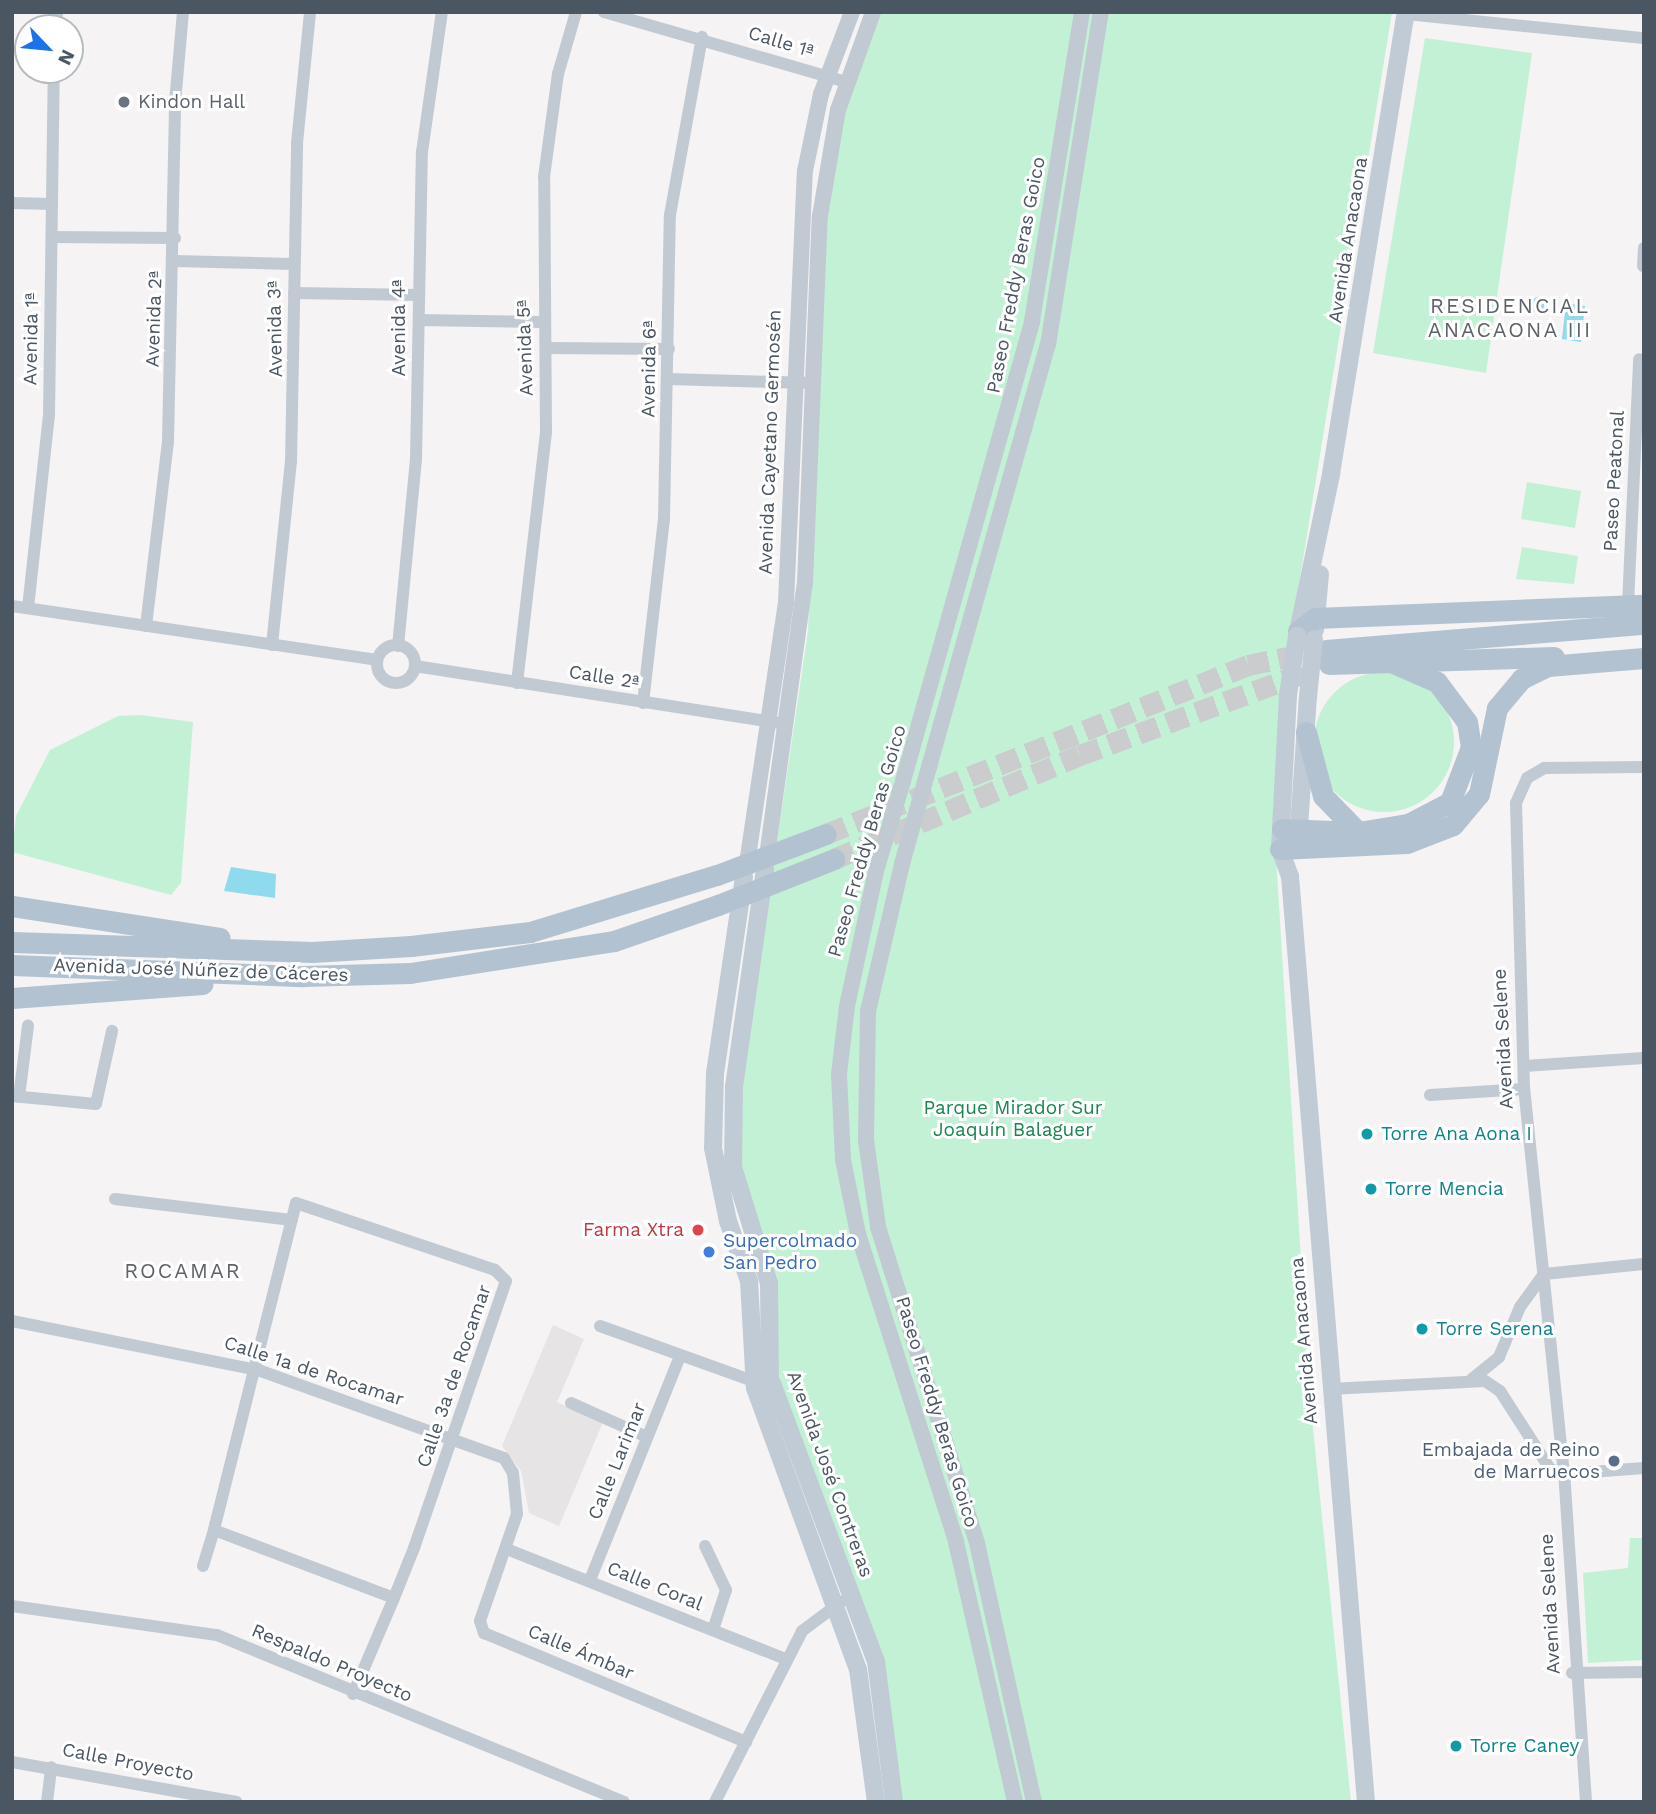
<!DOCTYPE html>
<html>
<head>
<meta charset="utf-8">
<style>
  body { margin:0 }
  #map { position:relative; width:1656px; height:1814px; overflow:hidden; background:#f5f3f3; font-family:"Work Sans",sans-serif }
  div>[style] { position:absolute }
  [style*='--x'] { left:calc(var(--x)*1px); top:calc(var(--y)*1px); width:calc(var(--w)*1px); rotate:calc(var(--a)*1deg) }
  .education>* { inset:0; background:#e6e4e5 }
  .green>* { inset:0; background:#c3f1d5 }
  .round { border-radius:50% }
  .water>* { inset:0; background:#90daee }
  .primary-tunnel>* { height:21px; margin-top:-10.5px; transform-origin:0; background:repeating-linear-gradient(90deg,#caccce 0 21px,transparent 0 31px) }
  .minor>* { height:12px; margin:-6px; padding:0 6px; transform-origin:6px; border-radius:6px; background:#c1cad2 }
  .minor>.ring { margin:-6px; padding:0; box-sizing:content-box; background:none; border:12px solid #c1cad2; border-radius:50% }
  .tertiary>* { height:16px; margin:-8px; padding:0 8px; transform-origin:8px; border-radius:8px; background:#c1cad2 }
  .secondary>* { height:18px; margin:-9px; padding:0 9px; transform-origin:9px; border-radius:9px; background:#c1cbd6 }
  .primary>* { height:21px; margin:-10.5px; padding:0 10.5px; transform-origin:10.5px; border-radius:10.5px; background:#b3c2d1 }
  .tertiary-bridge>* { height:16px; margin:-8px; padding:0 8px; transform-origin:8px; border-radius:8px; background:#c1cad2 }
  .secondary-bridge>* { height:18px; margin:-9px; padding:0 9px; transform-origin:9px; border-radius:9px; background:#c1cbd6 }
  .primary-bridge>* { height:21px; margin:-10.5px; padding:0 10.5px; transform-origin:10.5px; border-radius:10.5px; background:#b3c2d1 }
  .dots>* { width:19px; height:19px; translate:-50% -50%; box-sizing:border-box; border:4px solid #fff; border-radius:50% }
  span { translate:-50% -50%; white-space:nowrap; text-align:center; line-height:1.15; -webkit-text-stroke:6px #fff; paint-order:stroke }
  .street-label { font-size:19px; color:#4a5661 }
  .worship-label { font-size:19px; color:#5b616d }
  .left { translate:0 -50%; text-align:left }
  .park-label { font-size:19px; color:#17864f }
  .culture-label { font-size:19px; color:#0d838f }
  .health-label { font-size:19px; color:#be3a42 }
  .right { translate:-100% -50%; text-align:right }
  .shop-label { font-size:19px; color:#366cbe }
  .service-label { font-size:19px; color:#4e5e75 }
  .neighbourhood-label { font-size:21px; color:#5f6368; letter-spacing:2px }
  .frame { position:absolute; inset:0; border:14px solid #4a5661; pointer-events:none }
  .north { position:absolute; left:14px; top:14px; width:70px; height:70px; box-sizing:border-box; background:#fff; border:2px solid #b7bbc0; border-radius:50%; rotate:116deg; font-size:19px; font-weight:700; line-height:28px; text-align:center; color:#4a5661 }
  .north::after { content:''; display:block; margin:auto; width:24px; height:32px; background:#1a73e8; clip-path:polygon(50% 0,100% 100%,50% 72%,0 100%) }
</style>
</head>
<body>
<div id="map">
  <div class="education">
    <div style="clip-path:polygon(553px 1325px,584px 1339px,557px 1402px,603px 1422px,559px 1526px,529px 1513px,521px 1471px,502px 1446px)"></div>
  </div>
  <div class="green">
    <div style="clip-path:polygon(877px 12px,1392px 12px,1280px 701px,1275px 840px,1309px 1389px,1351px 1802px,901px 1802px,887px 1677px,782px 1390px,740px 1166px,741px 1087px,808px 631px,823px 224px,850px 82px)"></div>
    <div style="clip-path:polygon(1425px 38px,1532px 53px,1486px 373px,1373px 353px)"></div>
    <div style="clip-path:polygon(1527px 482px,1581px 491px,1575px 528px,1521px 519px)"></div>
    <div style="clip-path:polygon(1522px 547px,1578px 556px,1574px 584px,1516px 579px)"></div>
    <div class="round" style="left:1314px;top:672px;width:140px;height:140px"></div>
    <div style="clip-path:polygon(140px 715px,193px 722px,181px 883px,171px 895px,12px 852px,16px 816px,50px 750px,118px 716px)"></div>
    <div style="clip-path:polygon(1630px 1538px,1644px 1538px,1644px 1660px,1588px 1663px,1583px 1573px,1628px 1568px)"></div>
  </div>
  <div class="water">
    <div class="round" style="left:1531px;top:297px;width:16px;height:16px"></div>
    <div style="clip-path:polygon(1566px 303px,1585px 306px,1581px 342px,1562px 339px)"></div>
    <div style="clip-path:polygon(231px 867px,276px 874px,275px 898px,224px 891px)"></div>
  </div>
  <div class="primary-tunnel">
    <div style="--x:826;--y:834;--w:455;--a:-21.8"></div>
    <div style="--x:1248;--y:665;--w:66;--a:-11.3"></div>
    <div style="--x:834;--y:859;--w:267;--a:-22.9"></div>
    <div style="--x:1080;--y:755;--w:242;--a:-20.1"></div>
  </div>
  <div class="minor">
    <div style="--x:604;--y:12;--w:253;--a:16.1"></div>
    <div style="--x:1406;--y:14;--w:239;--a:5.8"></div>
    <div style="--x:56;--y:28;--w:16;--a:-86"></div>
    <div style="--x:12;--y:203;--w:40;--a:1.4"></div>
    <div style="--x:52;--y:237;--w:123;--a:0.5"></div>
    <div style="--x:175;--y:261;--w:118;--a:1.5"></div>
    <div style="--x:1643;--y:266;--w:18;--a:-87"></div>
    <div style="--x:294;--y:293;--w:125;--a:0.9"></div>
    <div style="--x:419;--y:320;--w:124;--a:0.9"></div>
    <div style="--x:547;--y:348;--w:122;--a:0.5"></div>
    <div style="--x:668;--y:379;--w:144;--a:1.6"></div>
    <div style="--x:1628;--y:605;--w:246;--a:-87.4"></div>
    <div style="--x:12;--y:606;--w:369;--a:8.4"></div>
    <div style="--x:28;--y:608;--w:194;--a:-83.8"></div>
    <div style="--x:49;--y:415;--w:345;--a:-89.2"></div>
    <div style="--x:146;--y:626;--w:185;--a:-83.2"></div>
    <div style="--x:168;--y:442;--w:339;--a:-88.8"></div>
    <div style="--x:175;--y:103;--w:91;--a:-85"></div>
    <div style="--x:272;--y:645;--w:184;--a:-84.1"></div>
    <div style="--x:291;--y:462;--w:319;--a:-88.9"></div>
    <div style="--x:297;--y:143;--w:132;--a:-84.3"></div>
    <div class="ring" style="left:377px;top:645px;width:26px;height:26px"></div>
    <div style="--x:398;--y:646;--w:188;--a:-84.5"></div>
    <div style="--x:416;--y:459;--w:307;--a:-88.9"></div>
    <div style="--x:422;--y:152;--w:141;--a:-81.9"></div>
    <div style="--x:415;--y:666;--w:366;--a:8.9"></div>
    <div style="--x:517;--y:683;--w:253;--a:-83.4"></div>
    <div style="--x:546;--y:432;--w:255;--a:-90.4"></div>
    <div style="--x:544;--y:177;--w:104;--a:-82.3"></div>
    <div style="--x:558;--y:74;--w:65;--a:-73.8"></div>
    <div style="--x:643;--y:703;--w:185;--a:-83.5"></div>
    <div style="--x:664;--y:519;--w:304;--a:-88.9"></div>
    <div style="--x:670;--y:215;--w:181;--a:-79.8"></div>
    <div style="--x:1524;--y:1066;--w:120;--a:-3.8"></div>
    <div style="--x:1430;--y:1095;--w:94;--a:-3.7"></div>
    <div style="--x:12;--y:1096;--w:84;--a:5.4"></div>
    <div style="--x:96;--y:1104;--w:75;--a:-77.6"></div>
    <div style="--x:19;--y:1097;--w:72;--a:-82.8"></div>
    <div style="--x:115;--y:1199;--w:178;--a:6.8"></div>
    <div style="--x:1544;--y:1274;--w:100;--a:-5.7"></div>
    <div style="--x:12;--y:1321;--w:251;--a:11.3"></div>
    <div style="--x:258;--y:1370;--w:261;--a:19.7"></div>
    <div style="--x:504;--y:1458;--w:17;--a:59"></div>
    <div style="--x:513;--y:1473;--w:41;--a:84.4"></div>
    <div style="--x:517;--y:1514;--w:113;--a:109.1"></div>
    <div style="--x:480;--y:1621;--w:13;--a:72"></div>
    <div style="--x:484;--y:1633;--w:284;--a:22.6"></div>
    <div style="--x:600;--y:1326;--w:163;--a:19.8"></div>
    <div style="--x:1472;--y:1379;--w:35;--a:-39"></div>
    <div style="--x:1499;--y:1357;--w:54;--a:-67.2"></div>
    <div style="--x:1520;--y:1307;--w:41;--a:-54"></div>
    <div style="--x:1330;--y:1389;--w:155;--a:-3"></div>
    <div style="--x:1485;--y:1381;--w:18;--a:34"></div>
    <div style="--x:1500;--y:1391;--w:93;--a:57.3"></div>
    <div style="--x:1550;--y:1469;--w:15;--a:20"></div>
    <div style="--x:1564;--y:1474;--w:80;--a:-4.3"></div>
    <div style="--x:571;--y:1403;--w:83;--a:24.1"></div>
    <div style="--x:705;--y:1546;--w:49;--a:64.5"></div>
    <div style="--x:726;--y:1590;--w:42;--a:108"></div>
    <div style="--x:509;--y:1550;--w:298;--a:21.5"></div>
    <div style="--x:203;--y:1566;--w:38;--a:-73"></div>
    <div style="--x:590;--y:1580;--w:241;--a:-68.1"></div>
    <div style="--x:12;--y:1606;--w:207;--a:8.1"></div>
    <div style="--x:217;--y:1635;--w:440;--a:22.3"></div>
    <div style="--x:1572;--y:1673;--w:72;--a:-0.8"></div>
    <div style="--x:353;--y:1694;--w:104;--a:-66.9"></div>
    <div style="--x:394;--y:1598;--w:54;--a:-68.2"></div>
    <div style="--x:414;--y:1548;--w:282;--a:-71"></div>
    <div style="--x:506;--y:1281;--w:16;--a:-135"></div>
    <div style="--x:495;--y:1270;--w:210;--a:-161.4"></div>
    <div style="--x:296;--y:1203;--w:337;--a:104.1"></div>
    <div style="--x:214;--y:1530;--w:192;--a:20.7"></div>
    <div style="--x:12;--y:1762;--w:228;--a:10.1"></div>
    <div style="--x:47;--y:1802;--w:35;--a:-83"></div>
    <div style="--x:715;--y:1802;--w:192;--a:-63"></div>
    <div style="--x:802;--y:1631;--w:49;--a:-36.6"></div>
    <div style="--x:1586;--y:1802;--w:329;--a:-93.8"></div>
    <div style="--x:1564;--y:1474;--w:387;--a:-95.9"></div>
    <div style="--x:1524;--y:1089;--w:286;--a:-91.6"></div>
    <div style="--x:1516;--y:803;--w:27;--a:-66"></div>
    <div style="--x:1527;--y:778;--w:20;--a:-30"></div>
    <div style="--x:1544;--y:768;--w:100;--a:-0.6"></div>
  </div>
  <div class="tertiary">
    <div style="--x:929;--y:767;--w:438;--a:-74.3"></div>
    <div style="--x:1048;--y:345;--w:337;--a:-81"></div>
    <div style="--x:903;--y:781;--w:478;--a:-74.3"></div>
    <div style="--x:1032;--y:321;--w:313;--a:-80.8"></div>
    <div style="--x:766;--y:863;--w:283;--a:-82.1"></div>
    <div style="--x:805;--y:583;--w:367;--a:-87.7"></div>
    <div style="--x:820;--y:216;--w:108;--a:-80.4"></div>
    <div style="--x:838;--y:110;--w:104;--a:-70.3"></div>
    <div style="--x:902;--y:864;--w:151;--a:103"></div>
    <div style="--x:868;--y:1011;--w:129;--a:90.9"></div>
    <div style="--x:866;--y:1140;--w:88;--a:82.1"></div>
    <div style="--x:878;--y:1227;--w:331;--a:72.6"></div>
    <div style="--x:977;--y:1543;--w:265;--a:77.6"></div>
    <div style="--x:746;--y:870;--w:270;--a:-81.5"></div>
    <div style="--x:786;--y:603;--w:432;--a:-87.5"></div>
    <div style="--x:805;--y:171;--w:79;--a:-78.3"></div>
    <div style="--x:821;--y:94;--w:88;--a:-69.3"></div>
    <div style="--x:876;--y:871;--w:138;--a:102.1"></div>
    <div style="--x:847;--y:1006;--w:68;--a:96.7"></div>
    <div style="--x:839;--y:1074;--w:86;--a:87.3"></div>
    <div style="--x:843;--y:1160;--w:76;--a:78.5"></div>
    <div style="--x:858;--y:1234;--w:323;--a:72.3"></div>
    <div style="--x:956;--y:1542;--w:267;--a:77.2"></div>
  </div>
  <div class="secondary">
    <div style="--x:1315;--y:630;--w:56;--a:-84.9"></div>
    <div style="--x:1297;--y:636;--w:166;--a:-78.1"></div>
    <div style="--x:1331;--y:474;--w:468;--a:-80.8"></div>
    <div style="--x:1288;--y:695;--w:154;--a:93"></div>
    <div style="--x:1280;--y:849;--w:29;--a:70"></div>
    <div style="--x:1290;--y:876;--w:929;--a:85.31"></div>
    <div style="--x:1298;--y:842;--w:145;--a:-86.1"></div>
    <div style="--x:765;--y:869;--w:219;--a:98.1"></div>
    <div style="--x:734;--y:1086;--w:81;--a:90.7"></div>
    <div style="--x:733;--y:1167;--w:121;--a:72.8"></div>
    <div style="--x:769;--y:1283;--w:95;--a:89.4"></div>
    <div style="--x:770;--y:1378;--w:302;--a:69.5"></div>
    <div style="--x:876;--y:1661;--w:142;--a:82.7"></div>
    <div style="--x:744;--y:877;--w:198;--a:98.4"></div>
    <div style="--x:715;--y:1073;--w:75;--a:91.5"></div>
    <div style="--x:713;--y:1148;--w:75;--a:78.4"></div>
    <div style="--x:728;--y:1221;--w:64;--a:70.7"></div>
    <div style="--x:749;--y:1281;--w:107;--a:86.8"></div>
    <div style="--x:755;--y:1388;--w:299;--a:69.9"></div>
    <div style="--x:858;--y:1669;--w:134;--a:82.3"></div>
  </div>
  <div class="primary">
    <div style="--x:1298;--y:631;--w:21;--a:-37"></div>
    <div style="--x:1315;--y:618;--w:329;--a:-2.3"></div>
    <div style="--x:1326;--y:650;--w:319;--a:-4.7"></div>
    <div style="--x:1329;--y:664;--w:225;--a:-1.8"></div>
    <div style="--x:1306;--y:732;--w:66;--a:75.1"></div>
    <div style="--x:1323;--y:796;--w:50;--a:45.8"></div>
    <div style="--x:1282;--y:829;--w:76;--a:2.3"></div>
    <div style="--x:1358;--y:832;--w:51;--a:-9.1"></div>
    <div style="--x:1408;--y:824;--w:47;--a:-27.6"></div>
    <div style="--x:1450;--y:802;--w:59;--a:-69.1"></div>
    <div style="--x:1471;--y:747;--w:25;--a:-99"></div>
    <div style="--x:1467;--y:722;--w:50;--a:-126.9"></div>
    <div style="--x:1437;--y:682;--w:58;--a:-156.5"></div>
    <div style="--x:1280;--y:849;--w:127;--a:-2.7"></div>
    <div style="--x:1407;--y:843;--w:49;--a:-21.4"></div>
    <div style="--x:1453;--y:825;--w:40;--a:-50"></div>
    <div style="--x:1479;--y:794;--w:88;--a:-78.2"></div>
    <div style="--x:1497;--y:708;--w:38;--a:-50"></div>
    <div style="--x:1521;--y:679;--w:30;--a:-26"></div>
    <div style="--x:1548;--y:666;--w:96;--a:-4.8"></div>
    <div style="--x:12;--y:906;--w:210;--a:8.7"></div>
    <div style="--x:12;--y:942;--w:300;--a:1.9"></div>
    <div style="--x:312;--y:952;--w:99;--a:-3.5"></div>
    <div style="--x:411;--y:946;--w:120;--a:-6.7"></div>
    <div style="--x:530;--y:932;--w:195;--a:-17"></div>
    <div style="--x:12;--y:965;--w:291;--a:2.2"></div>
    <div style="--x:303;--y:976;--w:107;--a:-1.6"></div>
    <div style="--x:410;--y:973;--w:206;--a:-8.9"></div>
    <div style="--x:614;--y:941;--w:110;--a:-19.1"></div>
    <div style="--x:12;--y:998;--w:191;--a:-4.2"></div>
  </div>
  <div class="tertiary-bridge">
    <div style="--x:902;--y:864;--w:101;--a:-74.4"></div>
    <div style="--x:876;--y:871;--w:94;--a:-73.3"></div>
  </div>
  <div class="secondary-bridge">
    <div style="--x:1288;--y:695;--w:60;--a:-81.3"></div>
    <div style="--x:1308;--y:697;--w:58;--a:-84.1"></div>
  </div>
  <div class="primary-bridge">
    <div style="--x:717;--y:875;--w:116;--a:-20.6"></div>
    <div style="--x:718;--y:905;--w:125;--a:-21.6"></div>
  </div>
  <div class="dots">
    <div style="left:124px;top:102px;background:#6b7280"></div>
    <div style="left:1367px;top:1134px;background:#0f9aa8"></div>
    <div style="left:1371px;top:1189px;background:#0f9aa8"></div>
    <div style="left:698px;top:1230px;background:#e0444e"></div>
    <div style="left:709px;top:1252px;background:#3f7fe0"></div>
    <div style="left:1422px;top:1329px;background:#0f9aa8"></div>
    <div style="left:1614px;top:1461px;background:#5c6f8a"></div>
    <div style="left:1456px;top:1746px;background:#0f9aa8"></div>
  </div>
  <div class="street-label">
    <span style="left:781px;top:42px;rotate:17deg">Calle 1ª</span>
    <span style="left:1348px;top:240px;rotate:-81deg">Avenida Anacaona</span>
    <span style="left:1016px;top:275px;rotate:-79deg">Paseo Freddy Beras Goico</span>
    <span style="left:154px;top:319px;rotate:-88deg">Avenida 2ª</span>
    <span style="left:399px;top:328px;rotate:-90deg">Avenida 4ª</span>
    <span style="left:275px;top:329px;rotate:-91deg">Avenida 3ª</span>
    <span style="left:31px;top:339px;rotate:-89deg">Avenida 1ª</span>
    <span style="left:525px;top:348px;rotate:-92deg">Avenida 5ª</span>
    <span style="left:649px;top:369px;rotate:-89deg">Avenida 6ª</span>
    <span style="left:770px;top:442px;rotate:-88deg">Avenida Cayetano Germosén</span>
    <span style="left:1614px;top:481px;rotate:-87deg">Paseo Peatonal</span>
    <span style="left:604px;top:677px;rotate:9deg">Calle 2ª</span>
    <span style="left:867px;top:841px;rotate:-74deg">Paseo Freddy Beras Goico</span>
    <span style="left:201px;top:970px;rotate:2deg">Avenida José Núñez de Cáceres</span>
    <span style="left:1503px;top:1039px;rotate:-93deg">Avenida Selene</span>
    <span style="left:1304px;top:1341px;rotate:-95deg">Avenida Anacaona</span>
    <span style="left:314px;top:1371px;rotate:18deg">Calle 1a de Rocamar</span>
    <span style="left:454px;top:1376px;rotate:-71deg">Calle 3a de Rocamar</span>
    <span style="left:937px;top:1412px;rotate:73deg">Paseo Freddy Beras Goico</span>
    <span style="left:617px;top:1461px;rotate:-68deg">Calle Larimar</span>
    <span style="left:830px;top:1474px;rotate:70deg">Avenida José Contreras</span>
    <span style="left:655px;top:1586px;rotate:22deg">Calle Coral</span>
    <span style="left:1550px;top:1604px;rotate:-93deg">Avenida Selene</span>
    <span style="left:581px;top:1652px;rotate:23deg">Calle Ámbar</span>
    <span style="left:332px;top:1663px;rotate:23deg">Respaldo Proyecto</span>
    <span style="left:128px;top:1762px;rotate:11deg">Calle Proyecto</span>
  </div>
  <div class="worship-label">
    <span class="left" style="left:138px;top:102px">Kindon Hall</span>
  </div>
  <div class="park-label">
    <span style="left:1013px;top:1119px">Parque Mirador Sur<br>Joaquín Balaguer</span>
  </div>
  <div class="culture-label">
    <span class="left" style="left:1381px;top:1134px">Torre Ana Aona I</span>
    <span class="left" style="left:1385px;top:1189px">Torre Mencia</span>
    <span class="left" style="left:1436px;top:1329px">Torre Serena</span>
    <span class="left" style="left:1470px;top:1746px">Torre Caney</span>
  </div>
  <div class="health-label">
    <span class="right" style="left:684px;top:1230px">Farma Xtra</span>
  </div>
  <div class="shop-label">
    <span class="left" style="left:723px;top:1252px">Supercolmado<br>San Pedro</span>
  </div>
  <div class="service-label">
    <span class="right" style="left:1600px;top:1461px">Embajada de Reino<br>de Marruecos</span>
  </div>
  <div class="neighbourhood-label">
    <span style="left:1510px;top:318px">RESIDENCIAL<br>ANACAONA III</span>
    <span style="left:183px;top:1271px">ROCAMAR</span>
  </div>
  <div class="frame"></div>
  <div class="north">N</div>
</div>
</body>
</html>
